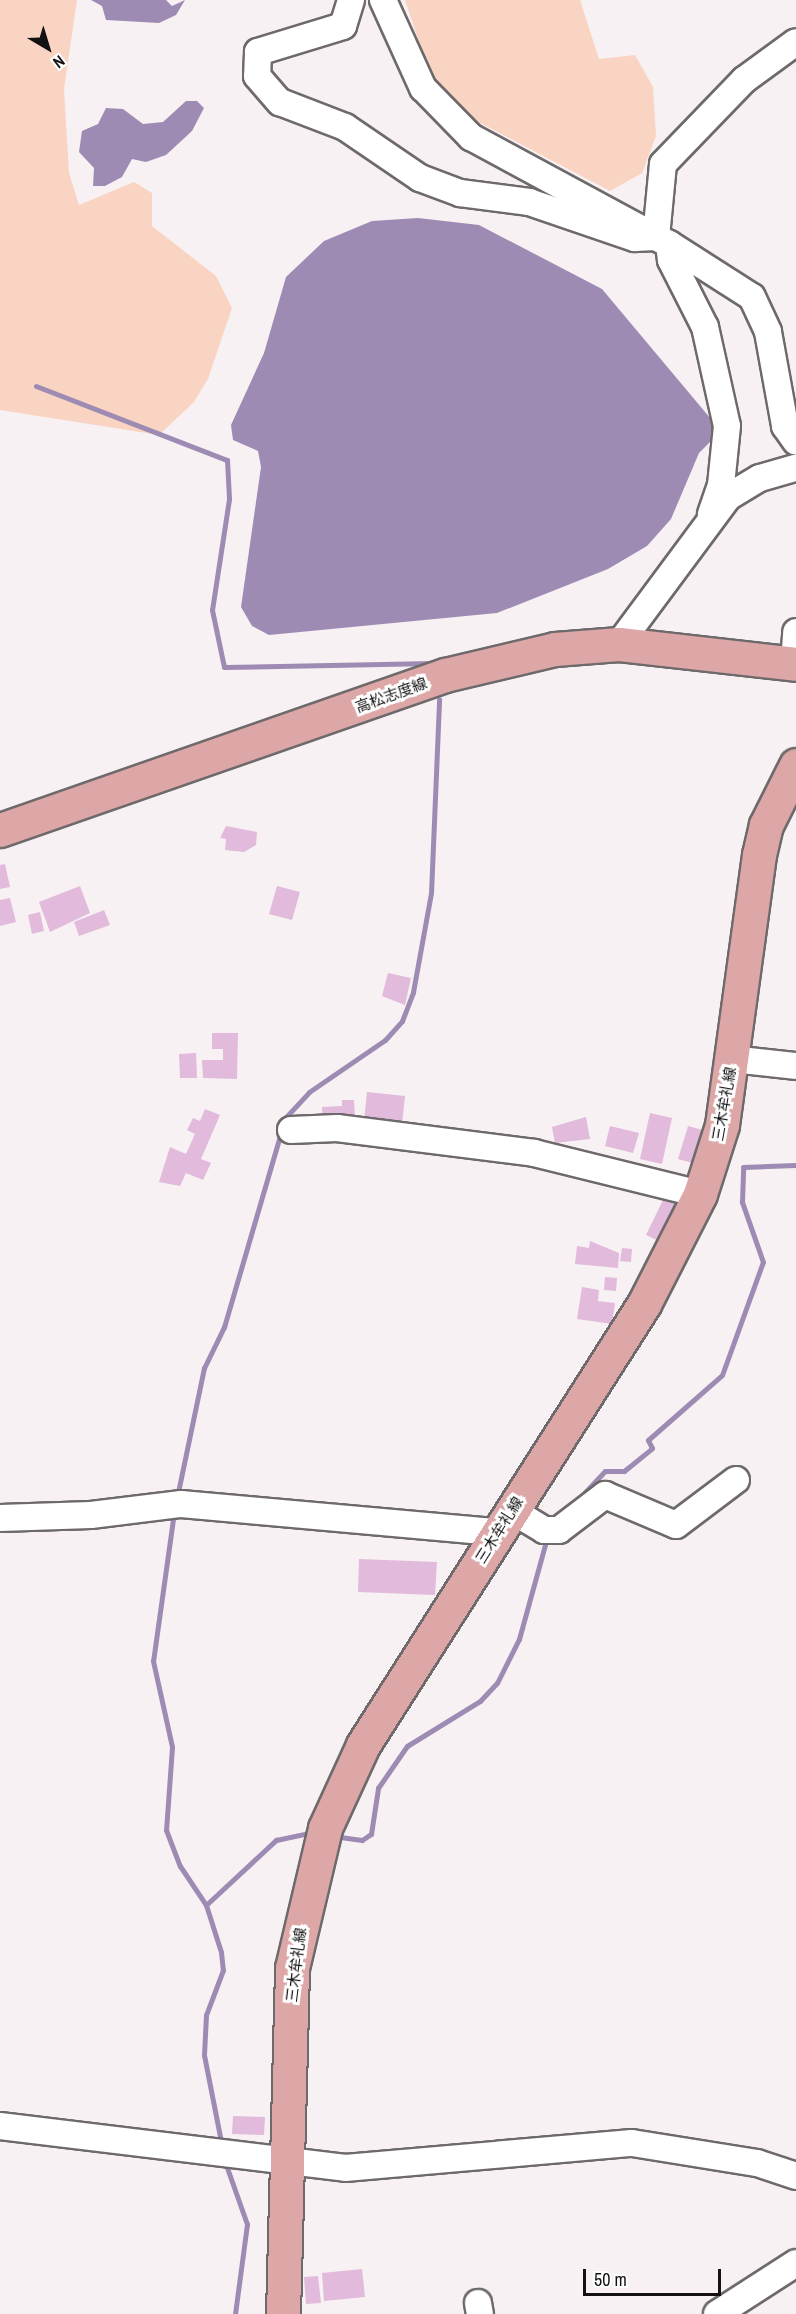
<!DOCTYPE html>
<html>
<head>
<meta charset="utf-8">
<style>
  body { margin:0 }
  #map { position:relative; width:796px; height:2314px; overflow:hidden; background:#f7f1f3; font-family:"Archivo Narrow","Noto Sans JP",sans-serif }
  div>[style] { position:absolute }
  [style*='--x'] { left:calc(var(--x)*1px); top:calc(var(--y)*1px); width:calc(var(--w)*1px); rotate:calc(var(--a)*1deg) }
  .green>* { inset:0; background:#fad4c2 }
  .water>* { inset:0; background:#9e8bb4 }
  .stream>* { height:5px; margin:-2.5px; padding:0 2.5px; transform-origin:2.5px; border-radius:2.5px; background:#9e8bb4 }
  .building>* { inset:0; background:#e1badc }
  .roads { filter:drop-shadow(2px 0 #6e696b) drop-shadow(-2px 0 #6e696b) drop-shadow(0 2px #6e696b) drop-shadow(0 -2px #6e696b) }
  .minor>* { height:26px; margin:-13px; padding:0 13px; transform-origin:13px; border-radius:13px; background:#fff }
  .major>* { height:33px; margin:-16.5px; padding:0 16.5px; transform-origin:16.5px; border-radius:16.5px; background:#dca7a6 }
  span { translate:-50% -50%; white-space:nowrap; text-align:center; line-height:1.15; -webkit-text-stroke:6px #fff; paint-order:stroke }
  .street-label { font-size:15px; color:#131112 }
  .north { position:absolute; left:18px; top:18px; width:60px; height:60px; -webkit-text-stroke:4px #fff; paint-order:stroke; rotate:142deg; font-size:16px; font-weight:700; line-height:24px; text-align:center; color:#131112 }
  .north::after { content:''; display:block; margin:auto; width:21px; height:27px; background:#131112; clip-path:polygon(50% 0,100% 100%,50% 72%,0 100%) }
  .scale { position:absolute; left:583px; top:2269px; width:138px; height:27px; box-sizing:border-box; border:3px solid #131112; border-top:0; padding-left:8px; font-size:18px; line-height:21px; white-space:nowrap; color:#131112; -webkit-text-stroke:4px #fff; paint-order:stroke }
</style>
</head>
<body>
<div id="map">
  <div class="green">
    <div style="clip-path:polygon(0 0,77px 0,64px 89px,69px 173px,79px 205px,134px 182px,152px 193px,152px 226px,216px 276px,232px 308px,208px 379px,194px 402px,159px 435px,0 410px)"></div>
    <div style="clip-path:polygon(405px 0,580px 0,599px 59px,635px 55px,653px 87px,656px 136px,642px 173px,610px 191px,467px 116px,431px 78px)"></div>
  </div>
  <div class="water">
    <div style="clip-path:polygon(91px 0,166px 0,172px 6px,185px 0,176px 15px,159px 23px,106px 20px,102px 6px)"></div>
    <div style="clip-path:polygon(186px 101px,197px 101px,204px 108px,192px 131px,166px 155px,146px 162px,132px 159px,122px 177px,105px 186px,93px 186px,94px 168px,79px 152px,82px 131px,98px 124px,106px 108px,123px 109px,143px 124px,163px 122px)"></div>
    <div style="clip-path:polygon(418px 218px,479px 225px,602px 289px,721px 431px,699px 453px,671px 519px,647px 546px,608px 569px,497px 613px,269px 635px,252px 626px,241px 607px,261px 467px,258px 451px,233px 440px,231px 425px,264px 353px,286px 277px,324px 241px,372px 221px)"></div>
  </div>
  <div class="stream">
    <div style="--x:36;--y:386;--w:205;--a:21.2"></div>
    <div style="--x:227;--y:460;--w:39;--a:87"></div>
    <div style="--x:229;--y:499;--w:112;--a:98.7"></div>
    <div style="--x:212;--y:610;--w:58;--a:78.1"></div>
    <div style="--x:224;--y:667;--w:209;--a:-1.1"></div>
    <div style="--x:177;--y:1497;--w:132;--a:-78.2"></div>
    <div style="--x:204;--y:1368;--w:46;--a:-64"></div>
    <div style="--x:224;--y:1327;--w:218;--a:-73.7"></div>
    <div style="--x:285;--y:1118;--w:35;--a:-47"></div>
    <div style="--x:309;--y:1092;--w:92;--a:-34.4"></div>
    <div style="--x:385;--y:1040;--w:25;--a:-48"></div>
    <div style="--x:402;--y:1021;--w:31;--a:-69"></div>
    <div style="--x:413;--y:992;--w:101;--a:-79.7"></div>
    <div style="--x:431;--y:893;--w:194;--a:-87.6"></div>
    <div style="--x:572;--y:1506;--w:48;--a:-46.7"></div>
    <div style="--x:605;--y:1471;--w:19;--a:0"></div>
    <div style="--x:624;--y:1471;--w:36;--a:-39"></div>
    <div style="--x:652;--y:1448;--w:9;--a:-117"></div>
    <div style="--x:648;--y:1440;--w:98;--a:-41.3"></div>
    <div style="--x:722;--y:1375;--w:120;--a:-70.1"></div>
    <div style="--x:763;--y:1262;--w:64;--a:-109.3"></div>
    <div style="--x:742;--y:1202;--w:35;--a:-88"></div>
    <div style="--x:743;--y:1167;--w:53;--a:-2.2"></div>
    <div style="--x:174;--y:1512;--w:150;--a:98"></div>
    <div style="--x:153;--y:1661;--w:88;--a:77.5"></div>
    <div style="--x:172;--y:1747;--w:83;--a:94.1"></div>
    <div style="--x:166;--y:1830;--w:39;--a:69"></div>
    <div style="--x:180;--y:1866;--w:47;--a:56.3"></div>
    <div style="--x:206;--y:1905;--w:49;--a:72.3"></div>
    <div style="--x:221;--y:1952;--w:18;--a:84"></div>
    <div style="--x:223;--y:1970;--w:48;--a:110.7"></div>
    <div style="--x:206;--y:2015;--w:40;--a:92.9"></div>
    <div style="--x:204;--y:2055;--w:94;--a:78.9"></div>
    <div style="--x:340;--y:1837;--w:22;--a:8"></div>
    <div style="--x:362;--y:1840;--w:11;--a:-34"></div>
    <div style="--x:371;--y:1834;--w:47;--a:-81.3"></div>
    <div style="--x:378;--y:1788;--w:51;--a:-55.4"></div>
    <div style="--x:407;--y:1746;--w:86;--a:-31.7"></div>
    <div style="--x:480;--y:1701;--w:25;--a:-47"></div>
    <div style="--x:497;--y:1683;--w:49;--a:-63.4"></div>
    <div style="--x:519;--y:1639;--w:106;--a:-74.6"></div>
    <div style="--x:206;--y:1905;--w:96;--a:-42.9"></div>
    <div style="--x:276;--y:1840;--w:38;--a:-12"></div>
    <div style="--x:225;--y:2162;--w:66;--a:70.5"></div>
    <div style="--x:247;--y:2224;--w:91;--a:97.6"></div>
  </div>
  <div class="building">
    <div style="clip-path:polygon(226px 826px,257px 832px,256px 845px,244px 852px,225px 850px,226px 839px,220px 838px)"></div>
    <div style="clip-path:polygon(5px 864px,10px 887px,0 889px,0 865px)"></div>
    <div style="clip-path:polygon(80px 886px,90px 913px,50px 932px,39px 902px)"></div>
    <div style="clip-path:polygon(277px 886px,300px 892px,292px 920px,269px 914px)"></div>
    <div style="clip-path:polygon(10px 898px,16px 922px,0 926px,0 900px)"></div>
    <div style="clip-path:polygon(104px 910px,110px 925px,79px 936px,74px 922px)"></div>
    <div style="clip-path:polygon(40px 912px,44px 931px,32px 934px,28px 915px)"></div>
    <div style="clip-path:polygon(388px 973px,411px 978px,405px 1005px,382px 996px)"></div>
    <div style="clip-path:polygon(212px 1033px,238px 1033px,237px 1079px,203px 1078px,202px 1060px,223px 1060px,223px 1049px,212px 1049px)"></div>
    <div style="clip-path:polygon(196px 1053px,197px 1078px,180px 1078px,179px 1054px)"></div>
    <div style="clip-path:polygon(367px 1092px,405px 1096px,402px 1124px,364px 1121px)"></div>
    <div style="clip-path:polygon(342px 1100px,354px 1100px,355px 1119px,323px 1123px,322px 1107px,342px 1106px)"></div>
    <div style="clip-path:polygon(205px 1109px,220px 1115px,201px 1159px,211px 1163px,203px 1180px,186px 1173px,180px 1186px,159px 1182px,170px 1147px,186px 1154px,195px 1134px,187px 1130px,193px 1118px,200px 1121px)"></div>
    <div style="clip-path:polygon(650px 1113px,672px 1118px,662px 1164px,640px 1159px)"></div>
    <div style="clip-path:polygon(586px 1117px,590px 1139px,555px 1143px,552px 1127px)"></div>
    <div style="clip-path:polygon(610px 1126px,639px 1133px,633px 1153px,605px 1146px)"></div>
    <div style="clip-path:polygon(688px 1126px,706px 1131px,696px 1164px,678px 1159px)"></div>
    <div style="clip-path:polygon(664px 1198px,682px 1206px,665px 1244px,646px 1235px)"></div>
    <div style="clip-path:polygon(590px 1241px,619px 1253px,618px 1268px,575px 1264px,577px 1246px,589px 1248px)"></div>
    <div style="clip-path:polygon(622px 1248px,632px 1249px,631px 1262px,620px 1261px)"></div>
    <div style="clip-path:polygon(605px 1277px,617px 1278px,616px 1291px,604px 1290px)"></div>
    <div style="clip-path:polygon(582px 1287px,599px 1290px,598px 1301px,615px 1303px,612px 1324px,577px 1319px)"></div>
    <div style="clip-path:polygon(359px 1559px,437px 1562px,435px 1595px,358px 1592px)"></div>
    <div style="clip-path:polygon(233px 2116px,265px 2117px,264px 2135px,232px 2134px)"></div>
    <div style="clip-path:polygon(362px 2269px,365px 2297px,324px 2301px,322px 2273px)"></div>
    <div style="clip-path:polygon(318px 2276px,321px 2303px,306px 2304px,304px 2277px)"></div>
  </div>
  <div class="roads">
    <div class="minor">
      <div style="--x:351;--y:0;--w:27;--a:107"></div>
      <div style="--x:343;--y:26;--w:89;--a:163"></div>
      <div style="--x:258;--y:52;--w:24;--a:92"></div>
      <div style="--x:257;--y:76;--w:35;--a:49"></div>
      <div style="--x:280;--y:102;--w:70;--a:21"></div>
      <div style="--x:345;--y:127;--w:91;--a:34.2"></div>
      <div style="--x:420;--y:178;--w:43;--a:20.6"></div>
      <div style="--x:460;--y:193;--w:70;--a:7.4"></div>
      <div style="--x:529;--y:202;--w:112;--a:18.8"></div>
      <div style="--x:635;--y:238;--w:21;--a:-3"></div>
      <div style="--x:656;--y:237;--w:73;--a:-84.5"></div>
      <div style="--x:663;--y:164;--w:117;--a:-46"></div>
      <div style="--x:744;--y:80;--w:64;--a:-36.2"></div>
      <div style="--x:383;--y:0;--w:97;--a:65.6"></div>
      <div style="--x:423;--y:88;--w:69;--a:45.6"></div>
      <div style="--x:471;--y:137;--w:225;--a:28.4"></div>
      <div style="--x:669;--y:244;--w:98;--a:32.6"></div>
      <div style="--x:752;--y:297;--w:38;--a:65"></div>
      <div style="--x:768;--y:332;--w:96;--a:79.7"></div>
      <div style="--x:785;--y:426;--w:19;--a:55"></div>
      <div style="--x:669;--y:244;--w:16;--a:83"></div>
      <div style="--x:671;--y:260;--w:75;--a:63.1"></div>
      <div style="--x:705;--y:327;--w:101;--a:77.5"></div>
      <div style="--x:727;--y:426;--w:59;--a:95.8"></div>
      <div style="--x:721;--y:485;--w:31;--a:109"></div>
      <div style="--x:619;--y:644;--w:183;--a:-53.4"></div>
      <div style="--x:728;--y:497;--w:37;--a:-31"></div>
      <div style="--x:760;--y:478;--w:37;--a:-16"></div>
      <div style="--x:794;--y:664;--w:32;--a:-86"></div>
      <div style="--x:732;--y:1059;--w:64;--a:6.2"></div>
      <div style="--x:291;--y:1130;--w:46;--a:-2.5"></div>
      <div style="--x:337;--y:1128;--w:199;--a:7.2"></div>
      <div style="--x:534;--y:1153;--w:171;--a:13.9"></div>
      <div style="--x:511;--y:1510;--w:39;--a:31"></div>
      <div style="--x:544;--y:1530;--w:15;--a:0"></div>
      <div style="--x:559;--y:1530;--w:58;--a:-37.3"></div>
      <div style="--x:605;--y:1495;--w:77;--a:22.9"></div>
      <div style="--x:676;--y:1525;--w:75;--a:-36.9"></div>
      <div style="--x:0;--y:1518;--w:91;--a:-1.9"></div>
      <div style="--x:91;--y:1515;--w:91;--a:-7"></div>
      <div style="--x:181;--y:1504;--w:317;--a:5.1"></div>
      <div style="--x:0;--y:2126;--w:348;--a:6.9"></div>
      <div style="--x:345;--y:2168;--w:288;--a:-5"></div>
      <div style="--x:632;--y:2143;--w:127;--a:9.1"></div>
      <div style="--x:757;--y:2163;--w:41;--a:18.4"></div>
      <div style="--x:478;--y:2303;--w:11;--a:80"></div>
      <div style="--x:717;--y:2314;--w:94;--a:-32.8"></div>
    </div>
    <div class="major">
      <div style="--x:0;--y:830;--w:471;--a:-19.2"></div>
      <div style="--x:445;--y:675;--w:113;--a:-13.3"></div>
      <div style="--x:555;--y:649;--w:64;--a:-4.5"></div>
      <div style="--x:619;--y:644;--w:178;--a:6.4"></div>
      <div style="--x:283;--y:2314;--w:346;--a:-88.5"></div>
      <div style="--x:292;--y:1968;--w:144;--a:-76.7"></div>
      <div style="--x:325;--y:1828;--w:91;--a:-65.4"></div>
      <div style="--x:363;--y:1745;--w:523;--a:-57.5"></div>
      <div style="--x:644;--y:1304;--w:123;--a:-63"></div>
      <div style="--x:700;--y:1194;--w:72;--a:-72.3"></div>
      <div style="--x:722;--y:1125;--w:273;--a:-82.2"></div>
      <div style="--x:759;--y:855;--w:31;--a:-77"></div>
      <div style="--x:766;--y:825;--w:67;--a:-63.4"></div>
    </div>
  </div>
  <div class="street-label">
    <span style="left:391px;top:695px;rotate:-20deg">高松志度線</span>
    <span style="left:724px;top:1104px;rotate:-80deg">三木牟礼線</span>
    <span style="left:499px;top:1530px;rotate:-58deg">三木牟礼線</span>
    <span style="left:296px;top:1965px;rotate:-83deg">三木牟礼線</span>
  </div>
  <div class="north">N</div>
  <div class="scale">50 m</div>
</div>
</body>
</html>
